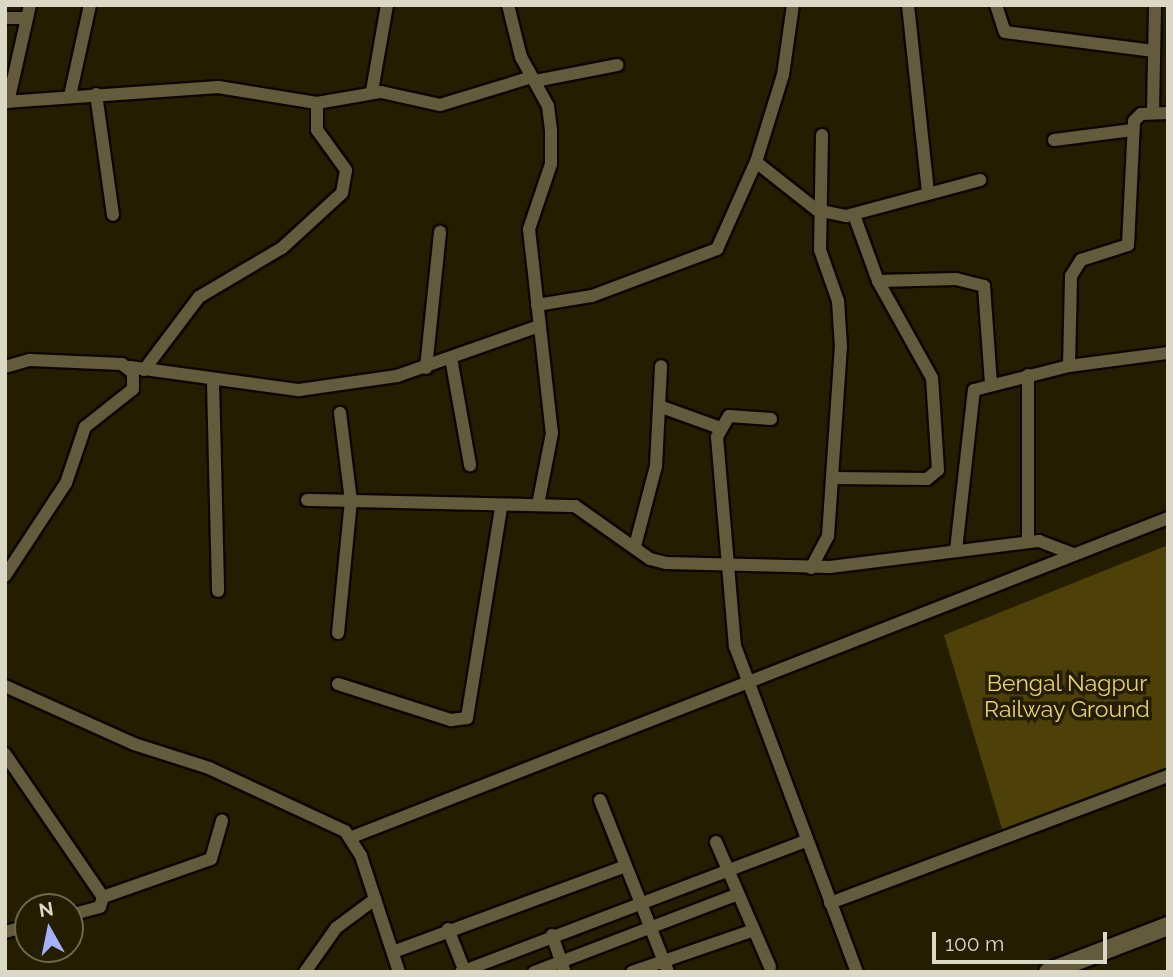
<!DOCTYPE html>
<html>
<head>
<meta charset="utf-8">
<style>
  body { margin:0 }
  #map { position:relative; width:1173px; height:977px; overflow:hidden; background:#241d00; font-family:Raleway,sans-serif }
  div>[style] { position:absolute }
  [style*='--x'] { left:calc(var(--x)*1px); top:calc(var(--y)*1px); width:calc(var(--w)*1px); rotate:calc(var(--a)*1deg) }
  .green>* { inset:0; background:#4d4109 }
  .roads { filter:drop-shadow(2px 0 #0e0700) drop-shadow(-2px 0 #0e0700) drop-shadow(0 2px #0e0700) drop-shadow(0 -2px #0e0700) }
  .minor>* { height:12px; margin:-6px; padding:0 6px; transform-origin:6px; border-radius:6px; background:#635b3b }
  .secondary>* { height:18px; margin:-9px; padding:0 9px; transform-origin:9px; border-radius:9px; background:#635b3b }
  span { translate:-50% -50%; white-space:nowrap; text-align:center; line-height:1.15; -webkit-text-stroke:7px #241d00; paint-order:stroke }
  .park-label { font-size:23px; color:#e7d06d }
  .frame { position:absolute; inset:0; border:7px solid #dcd8c6; pointer-events:none }
  .north { position:absolute; left:14px; top:893px; width:70px; height:70px; box-sizing:border-box; background:#241d00; border:2px solid #6e684f; border-radius:50%; rotate:351deg; font-size:19px; font-weight:700; line-height:28px; text-align:center; color:#dcd8c6 }
  .north::after { content:''; display:block; margin:auto; width:24px; height:32px; background:#a5b1fc; clip-path:polygon(50% 0,100% 100%,50% 72%,0 100%) }
  .scale { position:absolute; left:932px; top:932px; width:175px; height:32px; box-sizing:border-box; border:4px solid #dcd8c6; border-top:0; padding-left:9px; font-size:21px; line-height:24px; white-space:nowrap; color:#dcd8c6; -webkit-text-stroke:5px #241d00; paint-order:stroke }
</style>
</head>
<body>
<div id="map">
  <div class="green">
    <div style="clip-path:polygon(1168px 545px,1168px 785px,1006px 842px,944px 635px)"></div>
  </div>
  <div class="roads">
    <div class="minor">
      <div style="--x:508;--y:5;--w:54;--a:76"></div>
      <div style="--x:521;--y:57;--w:56;--a:61.1"></div>
      <div style="--x:548;--y:106;--w:23;--a:83"></div>
      <div style="--x:551;--y:129;--w:35;--a:90"></div>
      <div style="--x:551;--y:164;--w:69;--a:108.7"></div>
      <div style="--x:529;--y:229;--w:205;--a:83.6"></div>
      <div style="--x:552;--y:433;--w:73;--a:101"></div>
      <div style="--x:908;--y:5;--w:189;--a:83.9"></div>
      <div style="--x:996;--y:5;--w:28;--a:72"></div>
      <div style="--x:1005;--y:32;--w:150;--a:7.3"></div>
      <div style="--x:5;--y:18;--w:22;--a:0"></div>
      <div style="--x:535;--y:81;--w:84;--a:-11"></div>
      <div style="--x:372;--y:91;--w:87;--a:-80.1"></div>
      <div style="--x:96;--y:94;--w:122;--a:82"></div>
      <div style="--x:70;--y:96;--w:93;--a:-77.6"></div>
      <div style="--x:5;--y:102;--w:214;--a:-4"></div>
      <div style="--x:218;--y:87;--w:100;--a:9.2"></div>
      <div style="--x:317;--y:103;--w:65;--a:-9.8"></div>
      <div style="--x:381;--y:92;--w:60;--a:12.4"></div>
      <div style="--x:440;--y:105;--w:96;--a:-16.9"></div>
      <div style="--x:8;--y:102;--w:99;--a:-77.2"></div>
      <div style="--x:1153;--y:112;--w:107;--a:-88.9"></div>
      <div style="--x:1054;--y:140;--w:79;--a:-7.3"></div>
      <div style="--x:756;--y:162;--w:78;--a:38.2"></div>
      <div style="--x:817;--y:210;--w:30;--a:12"></div>
      <div style="--x:846;--y:216;--w:139;--a:-15"></div>
      <div style="--x:878;--y:281;--w:78;--a:-1.5"></div>
      <div style="--x:956;--y:279;--w:29;--a:14"></div>
      <div style="--x:984;--y:286;--w:97;--a:85.9"></div>
      <div style="--x:537;--y:305;--w:56;--a:-9.3"></div>
      <div style="--x:592;--y:296;--w:134;--a:-20.6"></div>
      <div style="--x:717;--y:249;--w:95;--a:-65.9"></div>
      <div style="--x:756;--y:162;--w:91;--a:-72.8"></div>
      <div style="--x:783;--y:75;--w:71;--a:-81.9"></div>
      <div style="--x:451;--y:358;--w:109;--a:79.9"></div>
      <div style="--x:1069;--y:366;--w:90;--a:-88.7"></div>
      <div style="--x:1071;--y:276;--w:19;--a:-58"></div>
      <div style="--x:1081;--y:260;--w:49;--a:-17.7"></div>
      <div style="--x:1128;--y:245;--w:124;--a:-87.2"></div>
      <div style="--x:1134;--y:121;--w:10;--a:-45"></div>
      <div style="--x:1141;--y:114;--w:27;--a:-2"></div>
      <div style="--x:5;--y:367;--w:26;--a:-16"></div>
      <div style="--x:30;--y:360;--w:92;--a:2.5"></div>
      <div style="--x:122;--y:364;--w:14;--a:39"></div>
      <div style="--x:133;--y:373;--w:16;--a:90"></div>
      <div style="--x:133;--y:389;--w:61;--a:141.6"></div>
      <div style="--x:85;--y:427;--w:59;--a:108.7"></div>
      <div style="--x:66;--y:483;--w:111;--a:123.3"></div>
      <div style="--x:130;--y:367;--w:171;--a:7.8"></div>
      <div style="--x:299;--y:390;--w:99;--a:-8.1"></div>
      <div style="--x:397;--y:376;--w:151;--a:-19.4"></div>
      <div style="--x:426;--y:368;--w:137;--a:-84.1"></div>
      <div style="--x:144;--y:370;--w:91;--a:-53"></div>
      <div style="--x:199;--y:297;--w:96;--a:-30.6"></div>
      <div style="--x:282;--y:248;--w:81;--a:-42.5"></div>
      <div style="--x:342;--y:193;--w:23;--a:-80"></div>
      <div style="--x:346;--y:170;--w:49;--a:-125.9"></div>
      <div style="--x:317;--y:130;--w:27;--a:-90"></div>
      <div style="--x:213;--y:382;--w:209;--a:88.6"></div>
      <div style="--x:659;--y:406;--w:65;--a:19.8"></div>
      <div style="--x:771;--y:419;--w:42;--a:-175.9"></div>
      <div style="--x:729;--y:416;--w:24;--a:120"></div>
      <div style="--x:717;--y:437;--w:210;--a:85.1"></div>
      <div style="--x:735;--y:646;--w:348;--a:69.5"></div>
      <div style="--x:835;--y:478;--w:92;--a:0.6"></div>
      <div style="--x:927;--y:479;--w:14;--a:-39"></div>
      <div style="--x:938;--y:470;--w:92;--a:-93.7"></div>
      <div style="--x:932;--y:378;--w:111;--a:-119.1"></div>
      <div style="--x:878;--y:281;--w:70;--a:-110"></div>
      <div style="--x:307;--y:500;--w:268;--a:1.3"></div>
      <div style="--x:575;--y:506;--w:92;--a:35.2"></div>
      <div style="--x:650;--y:559;--w:16;--a:14"></div>
      <div style="--x:666;--y:563;--w:164;--a:1.4"></div>
      <div style="--x:830;--y:567;--w:211;--a:-7.1"></div>
      <div style="--x:1039;--y:541;--w:36;--a:21"></div>
      <div style="--x:1028;--y:542;--w:167;--a:-90"></div>
      <div style="--x:635;--y:546;--w:83;--a:-75.3"></div>
      <div style="--x:656;--y:466;--w:100;--a:-87.1"></div>
      <div style="--x:956;--y:550;--w:161;--a:-83.6"></div>
      <div style="--x:974;--y:390;--w:98;--a:-14.2"></div>
      <div style="--x:1069;--y:366;--w:100;--a:-7.5"></div>
      <div style="--x:811;--y:568;--w:36;--a:-62"></div>
      <div style="--x:828;--y:536;--w:189;--a:-86.1"></div>
      <div style="--x:841;--y:347;--w:46;--a:-93.7"></div>
      <div style="--x:838;--y:301;--w:54;--a:-109.4"></div>
      <div style="--x:820;--y:250;--w:115;--a:-89"></div>
      <div style="--x:338;--y:633;--w:133;--a:-84.4"></div>
      <div style="--x:351;--y:501;--w:89;--a:-97.1"></div>
      <div style="--x:338;--y:684;--w:119;--a:17.7"></div>
      <div style="--x:451;--y:720;--w:16;--a:-7"></div>
      <div style="--x:467;--y:718;--w:214;--a:-80.8"></div>
      <div style="--x:5;--y:686;--w:141;--a:24.2"></div>
      <div style="--x:134;--y:744;--w:79;--a:17.7"></div>
      <div style="--x:209;--y:768;--w:150;--a:24.9"></div>
      <div style="--x:345;--y:831;--w:30;--a:57"></div>
      <div style="--x:361;--y:856;--w:122;--a:71.9"></div>
      <div style="--x:5;--y:754;--w:173;--a:55.6"></div>
      <div style="--x:103;--y:897;--w:10;--a:107"></div>
      <div style="--x:100;--y:907;--w:31;--a:165"></div>
      <div style="--x:600;--y:800;--w:185;--a:68.4"></div>
      <div style="--x:352;--y:837;--w:876;--a:-21.35"></div>
      <div style="--x:716;--y:842;--w:136;--a:66.6"></div>
      <div style="--x:103;--y:897;--w:114;--a:-19.4"></div>
      <div style="--x:211;--y:859;--w:40;--a:-74"></div>
      <div style="--x:830;--y:903;--w:361;--a:-20.6"></div>
      <div style="--x:448;--y:929;--w:46;--a:68.4"></div>
      <div style="--x:5;--y:932;--w:24;--a:-15"></div>
      <div style="--x:552;--y:935;--w:39;--a:71"></div>
      <div style="--x:393;--y:952;--w:247;--a:-20.3"></div>
      <div style="--x:305;--y:972;--w:54;--a:-54.8"></div>
      <div style="--x:336;--y:928;--w:49;--a:-36.6"></div>
      <div style="--x:461;--y:972;--w:369;--a:-20.8"></div>
      <div style="--x:534;--y:972;--w:218;--a:-20.9"></div>
      <div style="--x:632;--y:972;--w:129;--a:-19"></div>
    </div>
    <div class="secondary">
      <div style="--x:1048;--y:972;--w:129;--a:-21"></div>
    </div>
  </div>
  <div class="park-label">
    <span style="left:1067px;top:696px">Bengal Nagpur<br>Railway Ground</span>
  </div>
  <div class="frame"></div>
  <div class="north">N</div>
  <div class="scale">100 m</div>
</div>
</body>
</html>
